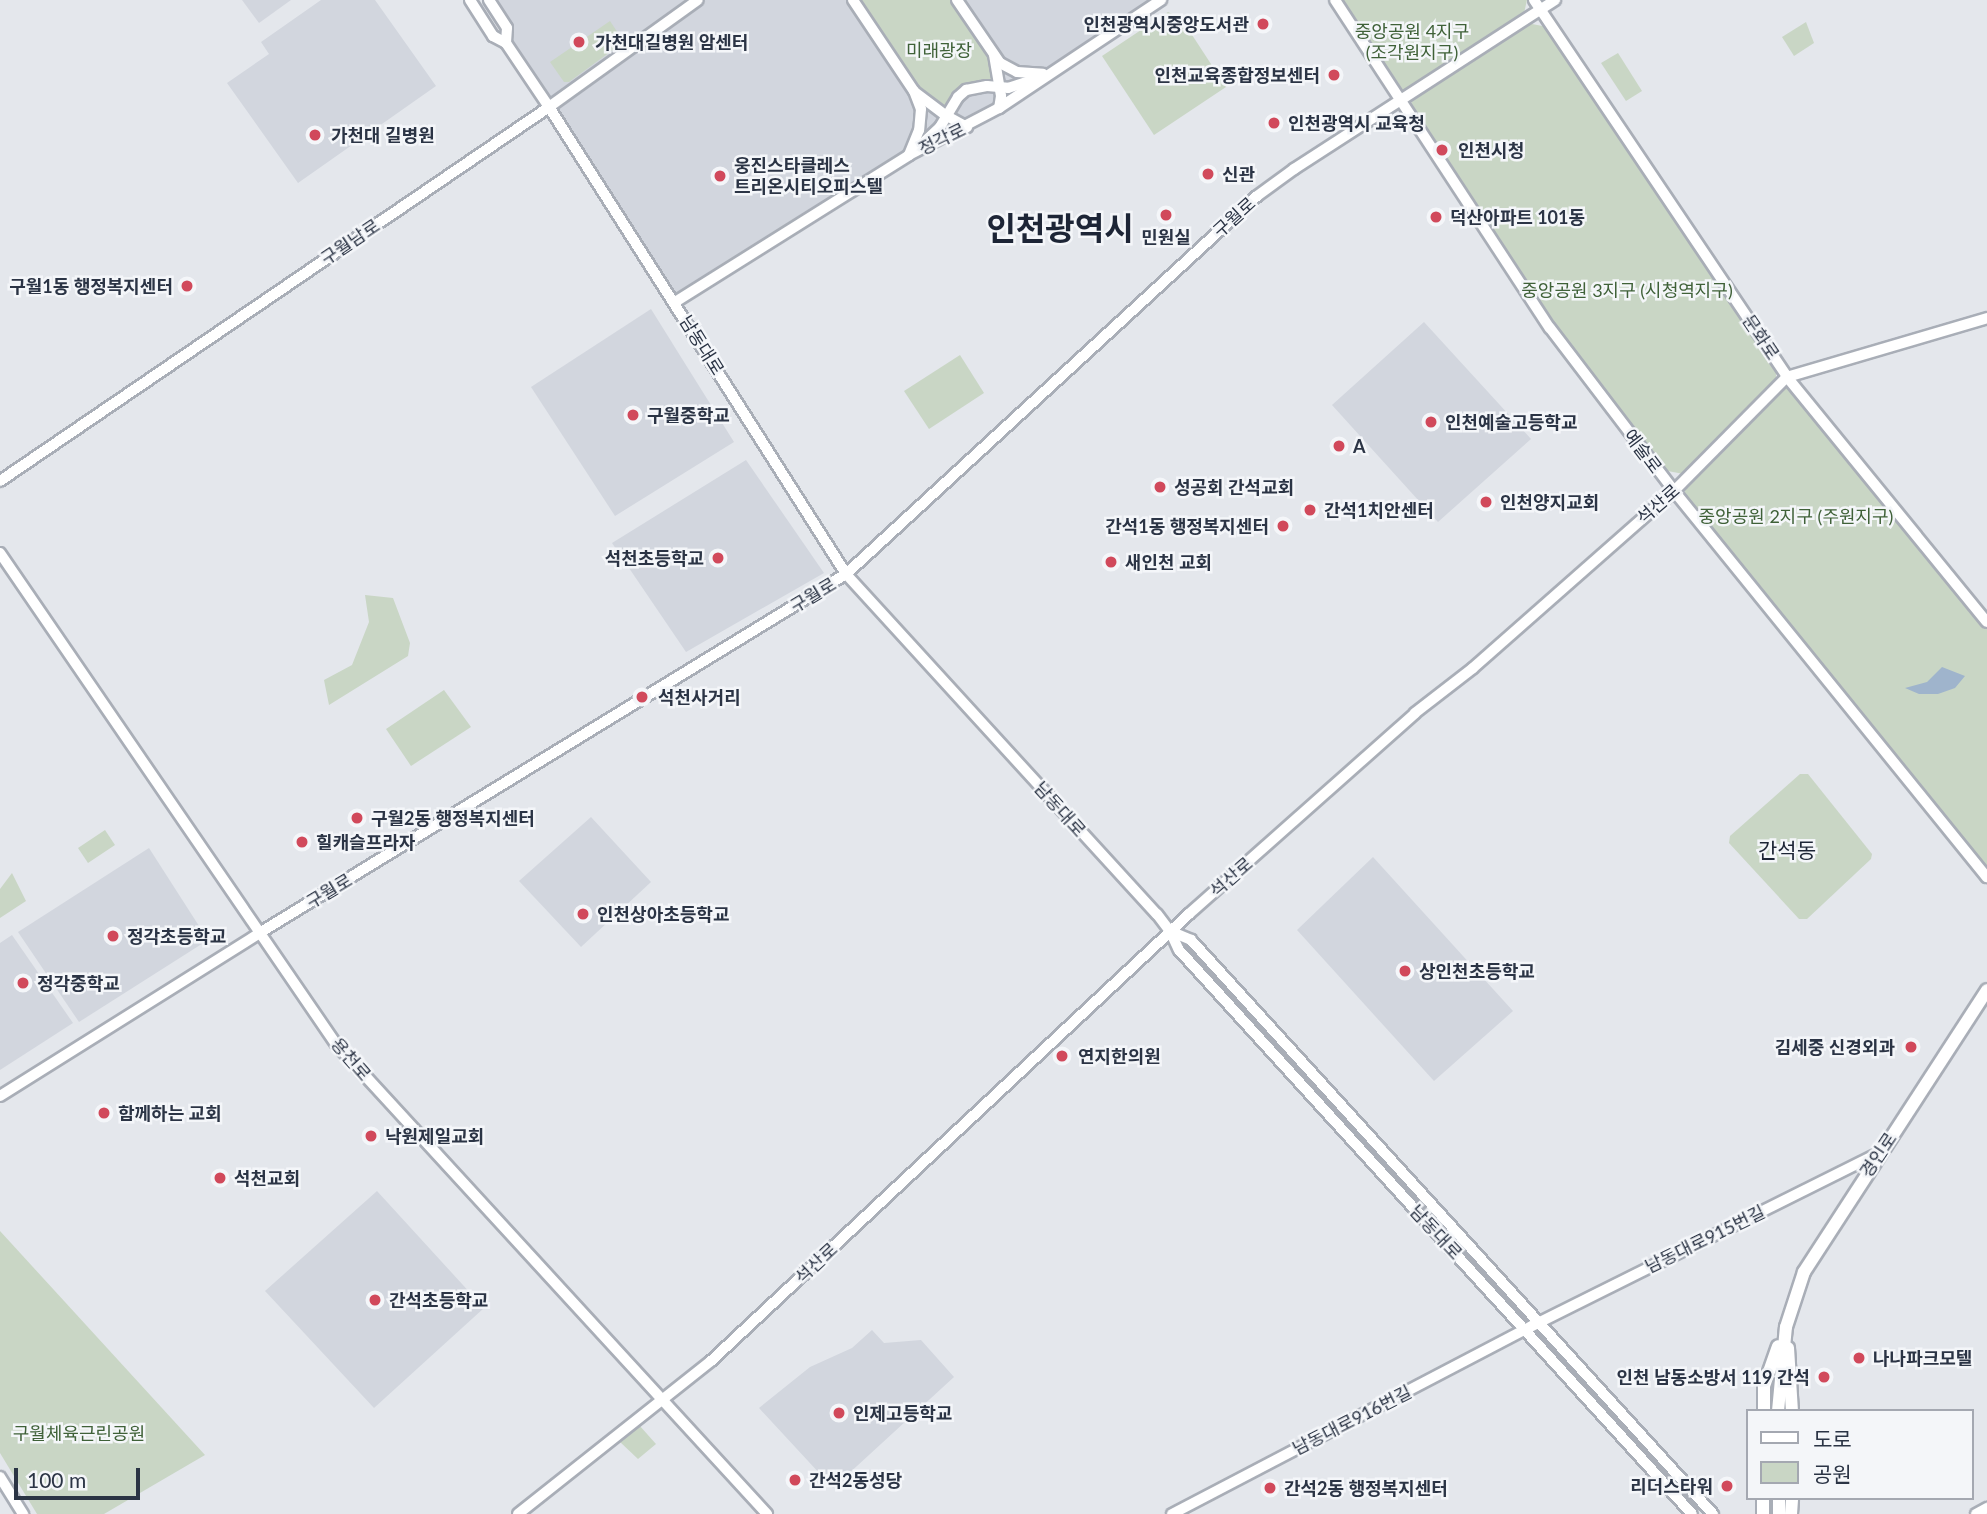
<!DOCTYPE html>
<html>
<head>
<meta charset="utf-8">
<style>
  body { margin:0 }
  #map { position:relative; width:1987px; height:1514px; overflow:hidden; background:#e4e7ec; font-family:Lato,"Noto Sans KR",sans-serif }
  div>[style] { position:absolute }
  [style*='--x'] { left:calc(var(--x)*1px); top:calc(var(--y)*1px); width:calc(var(--w)*1px); rotate:calc(var(--a)*1deg) }
  .built>* { inset:0; background:#d2d6de }
  .green>* { inset:0; background:#c9d6c5 }
  .water>* { inset:0; background:#9fb4cc }
  .roads { filter:drop-shadow(2px 0 #a9aeb7) drop-shadow(-2px 0 #a9aeb7) drop-shadow(0 2px #a9aeb7) drop-shadow(0 -2px #a9aeb7) }
  .secondary>* { height:10px; margin:-5px; padding:0 5px; transform-origin:5px; border-radius:5px; background:#fff }
  .primary>* { height:12px; margin:-6px; padding:0 6px; transform-origin:6px; border-radius:6px; background:#fff }
  .dots>* { width:19px; height:19px; translate:-50% -50%; box-sizing:border-box; border:4px solid #f4f6f9; border-radius:50% }
  span { translate:-50% -50%; white-space:nowrap; text-align:center; line-height:1.15; -webkit-text-stroke:5px #f4f6f9; paint-order:stroke }
  .poi-label { font-size:18px; color:#2b3445; font-weight:700 }
  .right { translate:-100% -50%; text-align:right }
  .left { translate:0 -50%; text-align:left }
  .park-label { font-size:18px; color:#3f6138 }
  .street-label { font-size:18px; color:#2b3445 }
  .quarter-label { font-size:21px; color:#1d2536 }
  .town-label { font-size:32px; color:#1d2536; font-weight:700 }
  .legend { position:absolute; left:1746px; top:1409px; width:228px; height:91px; box-sizing:border-box; background:#f4f6f9; border:2px solid #a4a8b1; margin:0; padding:9px 12px; list-style:none; font-size:21px; color:#2b3445 }
  .legend li { display:flex; align-items:center; gap:14px; height:35px }
  .legend b { width:35px; border:2px solid #a4a8b1 }
  .scale { position:absolute; left:14px; top:1468px; width:126px; height:32px; box-sizing:border-box; border:4px solid #2b3445; border-top:0; padding-left:9px; font-size:21px; line-height:24px; white-space:nowrap; color:#2b3445; -webkit-text-stroke:5px #f4f6f9; paint-order:stroke }
</style>
</head>
<body>
<div id="map">
  <div class="built">
    <div style="clip-path:polygon(242px 0,291px 0,259px 23px)"></div>
    <div style="clip-path:polygon(321px 0,375px 0,436px 86px,298px 183px,227px 83px,269px 54px,261px 42px)"></div>
    <div style="clip-path:polygon(487px 0,1161px 0,1046px 74px,909px 155px,675px 302px)"></div>
    <div style="clip-path:polygon(651px 309px,734px 442px,615px 516px,531px 387px)"></div>
    <div style="clip-path:polygon(1424px 322px,1531px 439px,1438px 522px,1332px 405px)"></div>
    <div style="clip-path:polygon(746px 460px,824px 573px,686px 652px,612px 543px)"></div>
    <div style="clip-path:polygon(591px 817px,651px 882px,581px 947px,519px 881px)"></div>
    <div style="clip-path:polygon(149px 848px,208px 940px,79px 1022px,18px 932px)"></div>
    <div style="clip-path:polygon(1373px 857px,1513px 1011px,1434px 1081px,1297px 930px)"></div>
    <div style="clip-path:polygon(12px 935px,73px 1023px,0 1070px,0 943px)"></div>
    <div style="clip-path:polygon(377px 1191px,484px 1308px,374px 1408px,265px 1291px)"></div>
    <div style="clip-path:polygon(872px 1330px,884px 1343px,921px 1340px,954px 1377px,833px 1488px,759px 1408px,810px 1367px,852px 1348px)"></div>
  </div>
  <div class="green">
    <div style="clip-path:polygon(853px 0,957px 0,994px 53px,1000px 88px,966px 90px,947px 116px,914px 91px)"></div>
    <div style="clip-path:polygon(1335px 0,1527px 0,1522px 22px,1553px 28px,1776px 360px,1776px 387px,1794px 385px,1987px 626px,1987px 877px,1682px 502px,1689px 475px,1657px 469px,1560px 342px,1408px 114px,1415px 91px,1399px 101px)"></div>
    <div style="clip-path:polygon(1168px 12px,1181px 18px,1226px 87px,1154px 135px,1102px 56px)"></div>
    <div style="clip-path:polygon(610px 21px,622px 39px,621px 44px,569px 82px,564px 82px,550px 62px)"></div>
    <div style="clip-path:polygon(1806px 22px,1814px 43px,1794px 56px,1782px 37px)"></div>
    <div style="clip-path:polygon(1618px 53px,1642px 91px,1626px 101px,1601px 63px)"></div>
    <div style="clip-path:polygon(960px 355px,984px 393px,929px 429px,904px 391px)"></div>
    <div style="clip-path:polygon(365px 595px,393px 598px,410px 643px,408px 656px,329px 705px,324px 680px,352px 665px,369px 622px)"></div>
    <div style="clip-path:polygon(444px 690px,471px 727px,411px 766px,386px 729px)"></div>
    <div style="clip-path:polygon(1800px 774px,1808px 774px,1872px 854px,1871px 859px,1807px 919px,1799px 919px,1729px 843px,1730px 836px)"></div>
    <div style="clip-path:polygon(105px 830px,115px 845px,88px 863px,78px 848px)"></div>
    <div style="clip-path:polygon(12px 873px,26px 901px,0 918px,0 889px)"></div>
    <div style="clip-path:polygon(0 1231px,205px 1455px,104px 1514px,37px 1514px,0 1453px)"></div>
    <div style="clip-path:polygon(639px 1425px,656px 1444px,638px 1459px,619px 1441px)"></div>
  </div>
  <div class="water">
    <div style="clip-path:polygon(1942px 667px,1965px 676px,1955px 688px,1938px 694px,1919px 694px,1905px 688px,1927px 682px)"></div>
  </div>
  <div class="roads">
    <div class="secondary">
      <div style="--x:470;--y:0;--w:43;--a:57.4"></div>
      <div style="--x:493;--y:36;--w:15;--a:28"></div>
      <div style="--x:506;--y:43;--w:77;--a:56.1"></div>
      <div style="--x:549;--y:107;--w:553;--a:57.54"></div>
      <div style="--x:846;--y:574;--w:461;--a:47.6"></div>
      <div style="--x:1157;--y:914;--w:21;--a:53"></div>
      <div style="--x:1170;--y:931;--w:21;--a:65"></div>
      <div style="--x:1179;--y:950;--w:762;--a:47.71"></div>
      <div style="--x:489;--y:0;--w:33;--a:57"></div>
      <div style="--x:507;--y:28;--w:15;--a:94"></div>
      <div style="--x:853;--y:0;--w:110;--a:56.2"></div>
      <div style="--x:914;--y:91;--w:19;--a:69"></div>
      <div style="--x:921;--y:109;--w:21;--a:95"></div>
      <div style="--x:919;--y:130;--w:27;--a:112"></div>
      <div style="--x:957;--y:0;--w:76;--a:55.7"></div>
      <div style="--x:1000;--y:63;--w:19;--a:28"></div>
      <div style="--x:1017;--y:72;--w:26;--a:4"></div>
      <div style="--x:1335;--y:0;--w:392;--a:56.8"></div>
      <div style="--x:1550;--y:328;--w:205;--a:52.7"></div>
      <div style="--x:1674;--y:491;--w:497;--a:51"></div>
      <div style="--x:1534;--y:0;--w:454;--a:56.1"></div>
      <div style="--x:1787;--y:377;--w:316;--a:50.8"></div>
      <div style="--x:994;--y:55;--w:42;--a:80.3"></div>
      <div style="--x:1001;--y:96;--w:12;--a:99"></div>
      <div style="--x:916;--y:93;--w:39;--a:37"></div>
      <div style="--x:947;--y:116;--w:23;--a:29"></div>
      <div style="--x:922;--y:144;--w:25;--a:-43"></div>
      <div style="--x:940;--y:127;--w:35;--a:-59"></div>
      <div style="--x:958;--y:97;--w:11;--a:-41"></div>
      <div style="--x:966;--y:90;--w:21;--a:-11"></div>
      <div style="--x:987;--y:86;--w:21;--a:5"></div>
      <div style="--x:1008;--y:88;--w:25;--a:-18"></div>
      <div style="--x:675;--y:302;--w:276;--a:-32.1"></div>
      <div style="--x:909;--y:155;--w:102;--a:-27.6"></div>
      <div style="--x:999;--y:108;--w:195;--a:-33.7"></div>
      <div style="--x:0;--y:481;--w:664;--a:-34.26"></div>
      <div style="--x:549;--y:107;--w:183;--a:-35.7"></div>
      <div style="--x:0;--y:553;--w:595;--a:55.62"></div>
      <div style="--x:336;--y:1044;--w:638;--a:47.48"></div>
      <div style="--x:1170;--y:931;--w:23;--a:23"></div>
      <div style="--x:1191;--y:940;--w:776;--a:47.72"></div>
      <div style="--x:0;--y:1096;--w:308;--a:-32.1"></div>
      <div style="--x:261;--y:932;--w:686;--a:-31.47"></div>
      <div style="--x:846;--y:574;--w:558;--a:-42.6"></div>
      <div style="--x:1257;--y:196;--w:46;--a:-36.1"></div>
      <div style="--x:1294;--y:169;--w:311;--a:-32.9"></div>
      <div style="--x:0;--y:1477;--w:44;--a:58.1"></div>
      <div style="--x:518;--y:1514;--w:246;--a:-38.4"></div>
      <div style="--x:711;--y:1361;--w:654;--a:-43.08"></div>
      <div style="--x:1189;--y:914;--w:302;--a:-41.6"></div>
      <div style="--x:1415;--y:713;--w:73;--a:-37.8"></div>
      <div style="--x:1473;--y:668;--w:268;--a:-41.4"></div>
      <div style="--x:1674;--y:491;--w:161;--a:-45.3"></div>
      <div style="--x:1787;--y:377;--w:209;--a:-16.4"></div>
      <div style="--x:1172;--y:1514;--w:406;--a:-27.6"></div>
      <div style="--x:1532;--y:1326;--w:388;--a:-26.5"></div>
      <div style="--x:1976;--y:1514;--w:13;--a:-29"></div>
    </div>
    <div class="primary">
      <div style="--x:1788;--y:1348;--w:63;--a:86.4"></div>
      <div style="--x:1764;--y:1411;--w:25;--a:-90"></div>
      <div style="--x:1764;--y:1386;--w:42;--a:-70.7"></div>
      <div style="--x:1778;--y:1411;--w:84;--a:-84.6"></div>
      <div style="--x:1786;--y:1327;--w:58;--a:-71.9"></div>
      <div style="--x:1804;--y:1272;--w:336;--a:-57"></div>
      <div style="--x:1779;--y:1498;--w:16;--a:90"></div>
      <div style="--x:1763;--y:1514;--w:16;--a:-90"></div>
      <div style="--x:1791;--y:1514;--w:16;--a:-86"></div>
    </div>
  </div>
  <div class="dots">
    <div style="left:1263px;top:24px;background:#d1495b"></div>
    <div style="left:579px;top:42px;background:#d1495b"></div>
    <div style="left:1334px;top:75px;background:#d1495b"></div>
    <div style="left:1274px;top:123px;background:#d1495b"></div>
    <div style="left:315px;top:135px;background:#d1495b"></div>
    <div style="left:1442px;top:150px;background:#d1495b"></div>
    <div style="left:1208px;top:174px;background:#d1495b"></div>
    <div style="left:720px;top:176px;background:#d1495b"></div>
    <div style="left:1166px;top:215px;background:#d1495b"></div>
    <div style="left:1436px;top:217px;background:#d1495b"></div>
    <div style="left:187px;top:286px;background:#d1495b"></div>
    <div style="left:633px;top:415px;background:#d1495b"></div>
    <div style="left:1431px;top:422px;background:#d1495b"></div>
    <div style="left:1339px;top:446px;background:#d1495b"></div>
    <div style="left:1160px;top:487px;background:#d1495b"></div>
    <div style="left:1486px;top:502px;background:#d1495b"></div>
    <div style="left:1310px;top:510px;background:#d1495b"></div>
    <div style="left:1283px;top:526px;background:#d1495b"></div>
    <div style="left:718px;top:558px;background:#d1495b"></div>
    <div style="left:1111px;top:562px;background:#d1495b"></div>
    <div style="left:642px;top:697px;background:#d1495b"></div>
    <div style="left:357px;top:818px;background:#d1495b"></div>
    <div style="left:302px;top:842px;background:#d1495b"></div>
    <div style="left:583px;top:914px;background:#d1495b"></div>
    <div style="left:113px;top:936px;background:#d1495b"></div>
    <div style="left:1405px;top:971px;background:#d1495b"></div>
    <div style="left:23px;top:983px;background:#d1495b"></div>
    <div style="left:1911px;top:1047px;background:#d1495b"></div>
    <div style="left:1062px;top:1056px;background:#d1495b"></div>
    <div style="left:104px;top:1113px;background:#d1495b"></div>
    <div style="left:371px;top:1136px;background:#d1495b"></div>
    <div style="left:220px;top:1178px;background:#d1495b"></div>
    <div style="left:375px;top:1300px;background:#d1495b"></div>
    <div style="left:1859px;top:1358px;background:#d1495b"></div>
    <div style="left:1824px;top:1377px;background:#d1495b"></div>
    <div style="left:839px;top:1413px;background:#d1495b"></div>
    <div style="left:795px;top:1480px;background:#d1495b"></div>
    <div style="left:1727px;top:1486px;background:#d1495b"></div>
    <div style="left:1270px;top:1488px;background:#d1495b"></div>
  </div>
  <div class="poi-label">
    <span class="right" style="left:1249px;top:24px">인천광역시중앙도서관</span>
    <span class="left" style="left:595px;top:42px">가천대길병원 암센터</span>
    <span class="right" style="left:1320px;top:75px">인천교육종합정보센터</span>
    <span class="left" style="left:1288px;top:123px">인천광역시 교육청</span>
    <span class="left" style="left:331px;top:135px">가천대 길병원</span>
    <span class="left" style="left:1458px;top:150px">인천시청</span>
    <span class="left" style="left:734px;top:176px">웅진스타클레스<br>트리온시티오피스텔</span>
    <span class="left" style="left:1222px;top:174px">신관</span>
    <span class="left" style="left:1450px;top:217px">덕산아파트 101동</span>
    <span style="left:1166px;top:237px">민원실</span>
    <span class="right" style="left:173px;top:286px">구월1동 행정복지센터</span>
    <span class="left" style="left:647px;top:415px">구월중학교</span>
    <span class="left" style="left:1445px;top:422px">인천예술고등학교</span>
    <span class="left" style="left:1353px;top:446px">A</span>
    <span class="left" style="left:1174px;top:487px">성공회 간석교회</span>
    <span class="left" style="left:1500px;top:502px">인천양지교회</span>
    <span class="left" style="left:1324px;top:510px">간석1치안센터</span>
    <span class="right" style="left:1269px;top:526px">간석1동 행정복지센터</span>
    <span class="right" style="left:704px;top:558px">석천초등학교</span>
    <span class="left" style="left:1125px;top:562px">새인천 교회</span>
    <span class="left" style="left:658px;top:697px">석천사거리</span>
    <span class="left" style="left:371px;top:818px">구월2동 행정복지센터</span>
    <span class="left" style="left:316px;top:842px">힐캐슬프라자</span>
    <span class="left" style="left:597px;top:914px">인천상아초등학교</span>
    <span class="left" style="left:127px;top:936px">정각초등학교</span>
    <span class="left" style="left:1419px;top:971px">상인천초등학교</span>
    <span class="left" style="left:37px;top:983px">정각중학교</span>
    <span class="right" style="left:1895px;top:1047px">김세중 신경외과</span>
    <span class="left" style="left:1078px;top:1056px">연지한의원</span>
    <span class="left" style="left:118px;top:1113px">함께하는 교회</span>
    <span class="left" style="left:385px;top:1136px">낙원제일교회</span>
    <span class="left" style="left:234px;top:1178px">석천교회</span>
    <span class="left" style="left:389px;top:1300px">간석초등학교</span>
    <span class="left" style="left:1873px;top:1358px">나나파크모텔</span>
    <span class="right" style="left:1810px;top:1377px">인천 남동소방서 119 간석</span>
    <span class="left" style="left:853px;top:1413px">인제고등학교</span>
    <span class="left" style="left:809px;top:1480px">간석2동성당</span>
    <span class="right" style="left:1713px;top:1486px">리더스타워</span>
    <span class="left" style="left:1284px;top:1488px">간석2동 행정복지센터</span>
  </div>
  <div class="park-label">
    <span style="left:1412px;top:42px">중앙공원 4지구<br>(조각원지구)</span>
    <span style="left:939px;top:50px">미래광장</span>
    <span style="left:1627px;top:290px">중앙공원 3지구 (시청역지구)</span>
    <span style="left:1796px;top:516px">중앙공원 2지구 (주원지구)</span>
    <span style="left:79px;top:1433px">구월체육근린공원</span>
  </div>
  <div class="street-label">
    <span style="left:942px;top:139px;rotate:-26deg">정각로</span>
    <span style="left:1234px;top:217px;rotate:-42deg">구월로</span>
    <span style="left:350px;top:242px;rotate:-34deg">구월남로</span>
    <span style="left:1761px;top:337px;rotate:56deg">문화로</span>
    <span style="left:702px;top:345px;rotate:58deg">남동대로</span>
    <span style="left:1643px;top:451px;rotate:53deg">예술로</span>
    <span style="left:1658px;top:504px;rotate:-41deg">석산로</span>
    <span style="left:813px;top:595px;rotate:-31deg">구월로</span>
    <span style="left:1060px;top:809px;rotate:48deg">남동대로</span>
    <span style="left:1231px;top:877px;rotate:-41deg">석산로</span>
    <span style="left:329px;top:891px;rotate:-31deg">구월로</span>
    <span style="left:351px;top:1059px;rotate:49deg">용천로</span>
    <span style="left:1878px;top:1155px;rotate:-56deg">경인로</span>
    <span style="left:1436px;top:1232px;rotate:47deg">남동대로</span>
    <span style="left:1705px;top:1239px;rotate:-26deg">남동대로915번길</span>
    <span style="left:816px;top:1263px;rotate:-43deg">석산로</span>
    <span style="left:1352px;top:1420px;rotate:-27deg">남동대로916번길</span>
  </div>
  <div class="quarter-label">
    <span style="left:1787px;top:850px">간석동</span>
  </div>
  <div class="town-label">
    <span style="left:1060px;top:228px">인천광역시</span>
  </div>
  <ul class="legend">
  <li><b style="height:9px;background:#fff"></b>도로</li>
  <li><b style="height:19px;background:#c9d6c5"></b>공원</li>
  </ul>
  <div class="scale">100 m</div>
</div>
</body>
</html>
